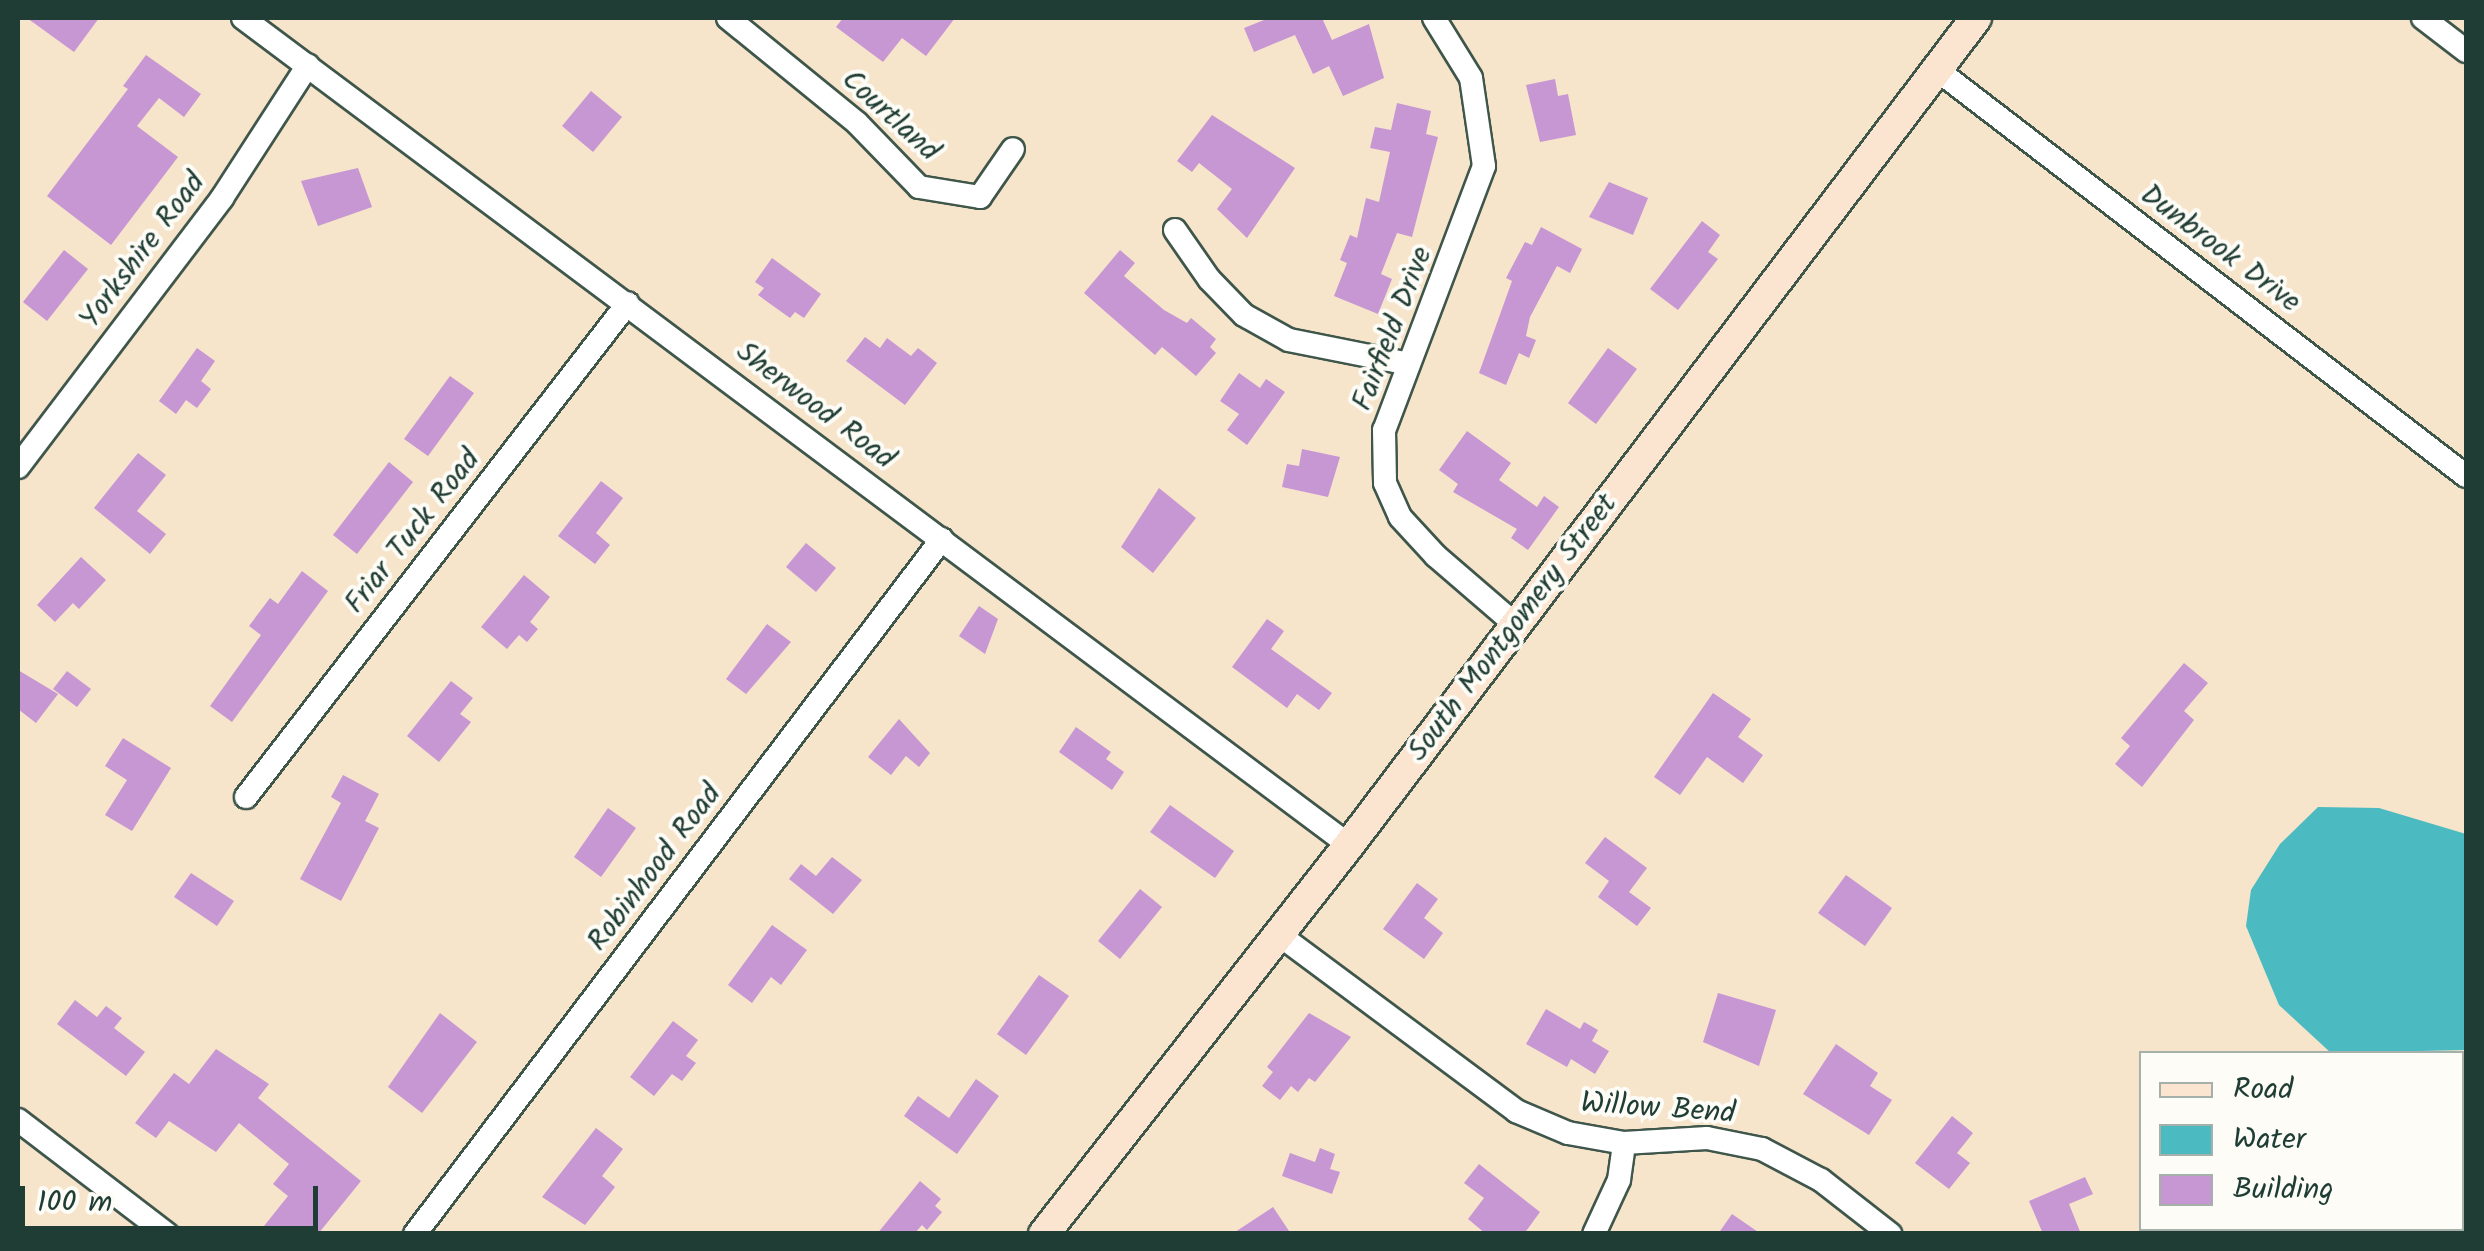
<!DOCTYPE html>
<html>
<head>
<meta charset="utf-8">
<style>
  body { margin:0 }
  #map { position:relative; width:2484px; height:1251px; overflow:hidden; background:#f6e4cb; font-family:Kalam,sans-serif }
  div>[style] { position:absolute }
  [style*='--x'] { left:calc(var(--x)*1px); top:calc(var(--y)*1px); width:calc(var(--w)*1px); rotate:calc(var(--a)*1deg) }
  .water>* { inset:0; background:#4bbac1 }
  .building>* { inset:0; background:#c797d3 }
  .roads { filter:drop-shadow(2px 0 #3f564b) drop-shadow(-2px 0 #3f564b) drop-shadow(0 2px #3f564b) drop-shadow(0 -2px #3f564b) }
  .street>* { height:22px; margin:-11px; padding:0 11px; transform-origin:11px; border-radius:11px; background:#fff }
  .secondary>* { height:30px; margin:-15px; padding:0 15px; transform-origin:15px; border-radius:15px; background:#fce5d0 }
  span { translate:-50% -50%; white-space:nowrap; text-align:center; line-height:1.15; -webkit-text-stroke:8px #fdfcf7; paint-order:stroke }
  .street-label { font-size:30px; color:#1f3d34 }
  .frame { position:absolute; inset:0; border:20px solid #1f3d34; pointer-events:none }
  .legend { position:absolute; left:2139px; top:1051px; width:325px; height:180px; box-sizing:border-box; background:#fdfcf7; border:2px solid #a4b0a9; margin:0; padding:12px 18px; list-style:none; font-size:30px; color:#1f3d34 }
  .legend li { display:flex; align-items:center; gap:20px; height:50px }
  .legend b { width:50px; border:2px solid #a4b0a9 }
  .scale { position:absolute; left:20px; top:1186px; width:298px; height:45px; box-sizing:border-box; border:5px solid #1f3d34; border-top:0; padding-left:12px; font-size:30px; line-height:35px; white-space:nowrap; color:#1f3d34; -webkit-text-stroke:8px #fdfcf7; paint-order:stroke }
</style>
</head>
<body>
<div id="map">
  <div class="water">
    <div style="clip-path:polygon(2318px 807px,2379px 808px,2466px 834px,2466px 1050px,2331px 1053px,2279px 1005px,2246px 926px,2251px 890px,2280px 844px)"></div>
  </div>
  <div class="building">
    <div style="clip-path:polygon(27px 18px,99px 18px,74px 52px)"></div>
    <div style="clip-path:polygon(843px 18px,955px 18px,926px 56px,902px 38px,883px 62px,836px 27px)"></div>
    <div style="clip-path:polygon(1269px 18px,1322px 18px,1332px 40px,1369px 24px,1384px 78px,1343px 96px,1329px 66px,1313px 74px,1295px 35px,1254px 52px,1244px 28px)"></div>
    <div style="clip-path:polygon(146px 55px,201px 94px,184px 117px,159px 98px,137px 126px,178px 157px,111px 245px,47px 196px,128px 89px,123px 86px)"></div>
    <div style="clip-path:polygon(1555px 79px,1558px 96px,1568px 94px,1576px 135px,1540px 142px,1526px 85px)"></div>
    <div style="clip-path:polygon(591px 91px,622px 117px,593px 152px,562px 126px)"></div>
    <div style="clip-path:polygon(1397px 103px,1431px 111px,1426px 134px,1438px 137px,1412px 237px,1397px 233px,1381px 274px,1392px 279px,1378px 314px,1334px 296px,1347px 263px,1340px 260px,1350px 235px,1357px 238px,1366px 198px,1379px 202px,1390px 152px,1370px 148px,1375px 127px,1391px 130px)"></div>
    <div style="clip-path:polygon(1212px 115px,1295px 168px,1247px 238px,1217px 209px,1232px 189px,1199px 163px,1192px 172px,1177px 161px)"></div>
    <div style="clip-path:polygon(358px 168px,372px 207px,318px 226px,301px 181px)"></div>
    <div style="clip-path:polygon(1609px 182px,1648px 198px,1633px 235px,1589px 217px)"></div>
    <div style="clip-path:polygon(1702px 221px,1720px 235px,1708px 252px,1718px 259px,1678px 310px,1650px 289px)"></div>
    <div style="clip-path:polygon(1541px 227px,1582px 249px,1570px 273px,1557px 266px,1530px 317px,1526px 336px,1536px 340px,1529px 358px,1519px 353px,1506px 385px,1479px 373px,1512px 281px,1506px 278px,1525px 242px,1532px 245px)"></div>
    <div style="clip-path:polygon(64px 250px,88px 269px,47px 321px,23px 302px)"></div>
    <div style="clip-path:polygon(1120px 250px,1135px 263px,1124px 276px,1164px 310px,1187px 323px,1191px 318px,1216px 339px,1210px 347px,1216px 353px,1196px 376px,1162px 347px,1155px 355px,1084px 293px)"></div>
    <div style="clip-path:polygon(772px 258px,821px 294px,804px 318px,795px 312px,790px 318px,758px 295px,764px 288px,755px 282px)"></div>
    <div style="clip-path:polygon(865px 337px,880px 348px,887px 338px,911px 356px,918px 348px,937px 363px,905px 405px,846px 361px)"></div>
    <div style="clip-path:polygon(197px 348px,215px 361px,201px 381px,211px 389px,197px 408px,186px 400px,176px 414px,159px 401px)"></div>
    <div style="clip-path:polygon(1608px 348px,1637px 369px,1596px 424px,1568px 403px)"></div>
    <div style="clip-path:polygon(1239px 373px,1260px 388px,1266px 379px,1285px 392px,1247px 445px,1227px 430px,1239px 414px,1220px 401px)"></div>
    <div style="clip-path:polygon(450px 376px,474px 393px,428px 456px,404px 439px)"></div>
    <div style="clip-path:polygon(1467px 431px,1511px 463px,1499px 480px,1537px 507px,1544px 496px,1559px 507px,1528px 550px,1511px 538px,1517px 529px,1453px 492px,1458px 484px,1439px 470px)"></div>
    <div style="clip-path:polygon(1302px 449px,1340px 457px,1328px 497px,1282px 487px,1287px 464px,1299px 466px)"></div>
    <div style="clip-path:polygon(138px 453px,166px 475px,137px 511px,166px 534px,150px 554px,94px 508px)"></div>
    <div style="clip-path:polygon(389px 462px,413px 482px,357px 554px,333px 535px)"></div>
    <div style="clip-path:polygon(601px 481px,623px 498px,596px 533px,610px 545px,595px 564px,558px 536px)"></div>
    <div style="clip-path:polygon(1159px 488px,1196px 518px,1153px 573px,1121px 547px)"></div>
    <div style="clip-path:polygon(806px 543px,836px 568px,816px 592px,786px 567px)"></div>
    <div style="clip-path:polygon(81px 557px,106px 580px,79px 609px,73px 603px,55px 622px,37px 605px)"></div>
    <div style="clip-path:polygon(302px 571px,328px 591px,232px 722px,210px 706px,261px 635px,249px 626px,270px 598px,278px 604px)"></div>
    <div style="clip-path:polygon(524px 575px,550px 597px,530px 622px,538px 629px,527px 642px,519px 635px,507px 649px,481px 627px)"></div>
    <div style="clip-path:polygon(979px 606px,998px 619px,985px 654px,959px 636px)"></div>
    <div style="clip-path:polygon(1267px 619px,1284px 631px,1271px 649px,1332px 693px,1319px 710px,1297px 694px,1287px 708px,1232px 667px)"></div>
    <div style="clip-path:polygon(767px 624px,791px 642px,746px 694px,726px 679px)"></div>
    <div style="clip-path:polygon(2184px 663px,2208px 683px,2184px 711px,2194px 720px,2142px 787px,2115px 764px,2130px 746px,2121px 738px)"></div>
    <div style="clip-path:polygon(18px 670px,58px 694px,36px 723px,18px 709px)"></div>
    <div style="clip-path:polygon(67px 671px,91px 689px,77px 707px,53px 689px)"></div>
    <div style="clip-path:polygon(451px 681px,473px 698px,460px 714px,471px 722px,439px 762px,407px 736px)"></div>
    <div style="clip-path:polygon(1713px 693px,1751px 719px,1738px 737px,1763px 755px,1743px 783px,1707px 757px,1680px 795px,1654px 777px)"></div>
    <div style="clip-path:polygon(899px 719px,930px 753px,919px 767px,906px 756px,891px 775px,868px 757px)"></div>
    <div style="clip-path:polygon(1076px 727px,1111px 752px,1106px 759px,1124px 772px,1112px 790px,1059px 752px)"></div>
    <div style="clip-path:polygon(123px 738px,171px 768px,132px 831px,105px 815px,127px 780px,105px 766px)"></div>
    <div style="clip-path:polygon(343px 775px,379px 794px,365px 821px,379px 828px,341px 901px,300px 879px,341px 803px,331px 797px)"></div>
    <div style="clip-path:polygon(1170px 805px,1234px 851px,1215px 878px,1150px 832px)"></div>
    <div style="clip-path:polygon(608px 808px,636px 828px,601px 877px,574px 857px)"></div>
    <div style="clip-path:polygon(1605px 837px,1647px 868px,1629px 892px,1651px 908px,1637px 926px,1598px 897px,1609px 881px,1585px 863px)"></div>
    <div style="clip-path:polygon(832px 857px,862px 880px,833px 914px,789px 879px,801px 864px,816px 876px)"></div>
    <div style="clip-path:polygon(191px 873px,234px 901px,217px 926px,174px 897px)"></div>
    <div style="clip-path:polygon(1846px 875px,1892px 908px,1865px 946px,1818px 913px)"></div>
    <div style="clip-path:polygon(1417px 883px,1438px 899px,1424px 918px,1443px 933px,1424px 959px,1383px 929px)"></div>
    <div style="clip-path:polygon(1140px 889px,1162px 907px,1120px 959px,1098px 941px)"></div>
    <div style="clip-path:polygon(772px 925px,807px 950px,781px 985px,771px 977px,752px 1003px,728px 985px)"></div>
    <div style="clip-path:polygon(1039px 975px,1069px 996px,1026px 1055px,997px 1034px)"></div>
    <div style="clip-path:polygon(1718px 993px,1776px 1010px,1759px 1066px,1703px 1042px)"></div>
    <div style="clip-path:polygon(75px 1000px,97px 1017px,106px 1006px,122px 1018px,114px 1028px,145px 1052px,126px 1076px,57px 1024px)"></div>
    <div style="clip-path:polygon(1546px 1009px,1580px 1029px,1584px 1022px,1598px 1030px,1592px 1041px,1609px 1051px,1595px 1074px,1571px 1059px,1567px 1067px,1526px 1044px)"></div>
    <div style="clip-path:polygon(440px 1013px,477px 1042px,422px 1113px,388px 1087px)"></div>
    <div style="clip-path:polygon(1309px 1013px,1351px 1037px,1315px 1082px,1309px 1078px,1298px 1092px,1291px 1086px,1280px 1100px,1262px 1086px,1273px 1072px,1267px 1067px)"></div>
    <div style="clip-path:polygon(673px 1021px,698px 1040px,686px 1056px,696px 1063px,682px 1081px,672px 1074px,654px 1096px,630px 1077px)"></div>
    <div style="clip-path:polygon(1836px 1044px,1878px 1073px,1870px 1086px,1892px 1100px,1869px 1135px,1803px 1094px)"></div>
    <div style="clip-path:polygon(216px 1049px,269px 1084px,258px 1098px,361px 1181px,318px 1234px,273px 1234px,264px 1226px,288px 1196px,273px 1184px,289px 1164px,239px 1123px,216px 1152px,169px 1121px,156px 1138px,135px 1123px,174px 1073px,189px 1084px)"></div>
    <div style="clip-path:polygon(976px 1079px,999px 1096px,957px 1154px,904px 1116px,918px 1096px,949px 1118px)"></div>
    <div style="clip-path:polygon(1952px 1116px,1973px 1133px,1957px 1153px,1970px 1163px,1949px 1189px,1915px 1163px)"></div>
    <div style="clip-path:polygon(596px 1128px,623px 1149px,602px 1176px,615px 1187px,585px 1225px,542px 1197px)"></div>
    <div style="clip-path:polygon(1320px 1148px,1335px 1154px,1330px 1169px,1340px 1172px,1332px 1194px,1282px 1176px,1290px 1153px,1315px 1162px)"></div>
    <div style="clip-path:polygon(1479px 1164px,1540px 1212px,1524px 1234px,1486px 1234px,1468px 1219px,1484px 1198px,1464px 1183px)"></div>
    <div style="clip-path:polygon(2085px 1177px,2093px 1194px,2069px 1204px,2081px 1234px,2043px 1234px,2029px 1201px)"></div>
    <div style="clip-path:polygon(920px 1181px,941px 1199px,935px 1206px,942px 1212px,927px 1230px,922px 1225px,914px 1234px,877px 1234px)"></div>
    <div style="clip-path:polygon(1273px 1207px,1291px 1234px,1232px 1234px)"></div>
    <div style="clip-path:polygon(1732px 1214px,1761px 1234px,1718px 1234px)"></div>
  </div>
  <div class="roads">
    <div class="street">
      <div style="--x:243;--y:18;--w:1381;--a:36.79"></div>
      <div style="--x:728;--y:18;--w:166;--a:39.1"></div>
      <div style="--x:857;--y:123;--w:89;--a:45.9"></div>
      <div style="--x:919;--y:187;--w:62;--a:9.3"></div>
      <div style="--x:980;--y:197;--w:58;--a:-55.5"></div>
      <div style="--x:1434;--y:18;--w:70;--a:58.3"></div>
      <div style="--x:1471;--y:78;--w:89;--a:81.6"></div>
      <div style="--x:1484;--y:166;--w:282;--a:110.7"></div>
      <div style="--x:1384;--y:430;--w:53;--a:88.9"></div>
      <div style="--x:1385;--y:483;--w:37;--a:66"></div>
      <div style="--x:1400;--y:517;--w:53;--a:47.3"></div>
      <div style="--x:1436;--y:556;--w:106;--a:40.8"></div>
      <div style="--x:2423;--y:18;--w:54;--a:37.5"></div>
      <div style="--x:1936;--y:69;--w:668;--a:37.52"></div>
      <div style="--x:1175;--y:230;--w:60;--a:55.2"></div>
      <div style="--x:1209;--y:279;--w:50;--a:45.8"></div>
      <div style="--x:1244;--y:315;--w:51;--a:29.1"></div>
      <div style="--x:1289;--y:340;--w:122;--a:11.3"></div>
      <div style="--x:18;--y:467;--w:338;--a:-52.8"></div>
      <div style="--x:222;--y:198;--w:158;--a:-57.1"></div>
      <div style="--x:246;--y:797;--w:624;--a:-52.29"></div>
      <div style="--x:1278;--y:934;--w:297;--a:36.6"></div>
      <div style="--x:1516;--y:1111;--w:56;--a:22.9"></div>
      <div style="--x:1568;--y:1133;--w:57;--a:10.1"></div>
      <div style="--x:1624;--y:1143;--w:83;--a:-3.4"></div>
      <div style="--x:1707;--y:1138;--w:56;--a:11.3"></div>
      <div style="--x:1762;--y:1149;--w:67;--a:27.7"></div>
      <div style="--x:1821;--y:1180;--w:88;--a:38"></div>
      <div style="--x:18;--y:1120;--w:188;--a:37.4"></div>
      <div style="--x:415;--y:1234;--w:872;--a:-52.83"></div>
      <div style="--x:1594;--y:1234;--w:60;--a:-65.2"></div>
      <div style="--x:1619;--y:1180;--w:37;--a:-82"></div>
    </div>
    <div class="secondary">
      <div style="--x:1044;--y:1234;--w:494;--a:-51.9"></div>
      <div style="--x:1349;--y:845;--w:1038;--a:-52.83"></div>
    </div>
  </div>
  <div class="street-label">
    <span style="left:890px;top:116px;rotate:42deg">Courtland</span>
    <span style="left:2220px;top:249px;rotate:37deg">Dunbrook Drive</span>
    <span style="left:143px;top:251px;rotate:-53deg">Yorkshire Road</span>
    <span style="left:1393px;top:329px;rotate:-69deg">Fairfield Drive</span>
    <span style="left:815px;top:406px;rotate:37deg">Sherwood Road</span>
    <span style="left:413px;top:532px;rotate:-52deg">Friar Tuck Road</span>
    <span style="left:1513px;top:628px;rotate:-53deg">South Montgomery Street</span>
    <span style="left:655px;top:868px;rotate:-53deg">Robinhood Road</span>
    <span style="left:1658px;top:1109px;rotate:4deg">Willow Bend</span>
  </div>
  <div class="frame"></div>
  <ul class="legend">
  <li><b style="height:12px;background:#fce5d0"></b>Road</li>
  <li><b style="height:28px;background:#4bbac1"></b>Water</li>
  <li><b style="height:28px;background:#c797d3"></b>Building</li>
  </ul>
  <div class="scale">100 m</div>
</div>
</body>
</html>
